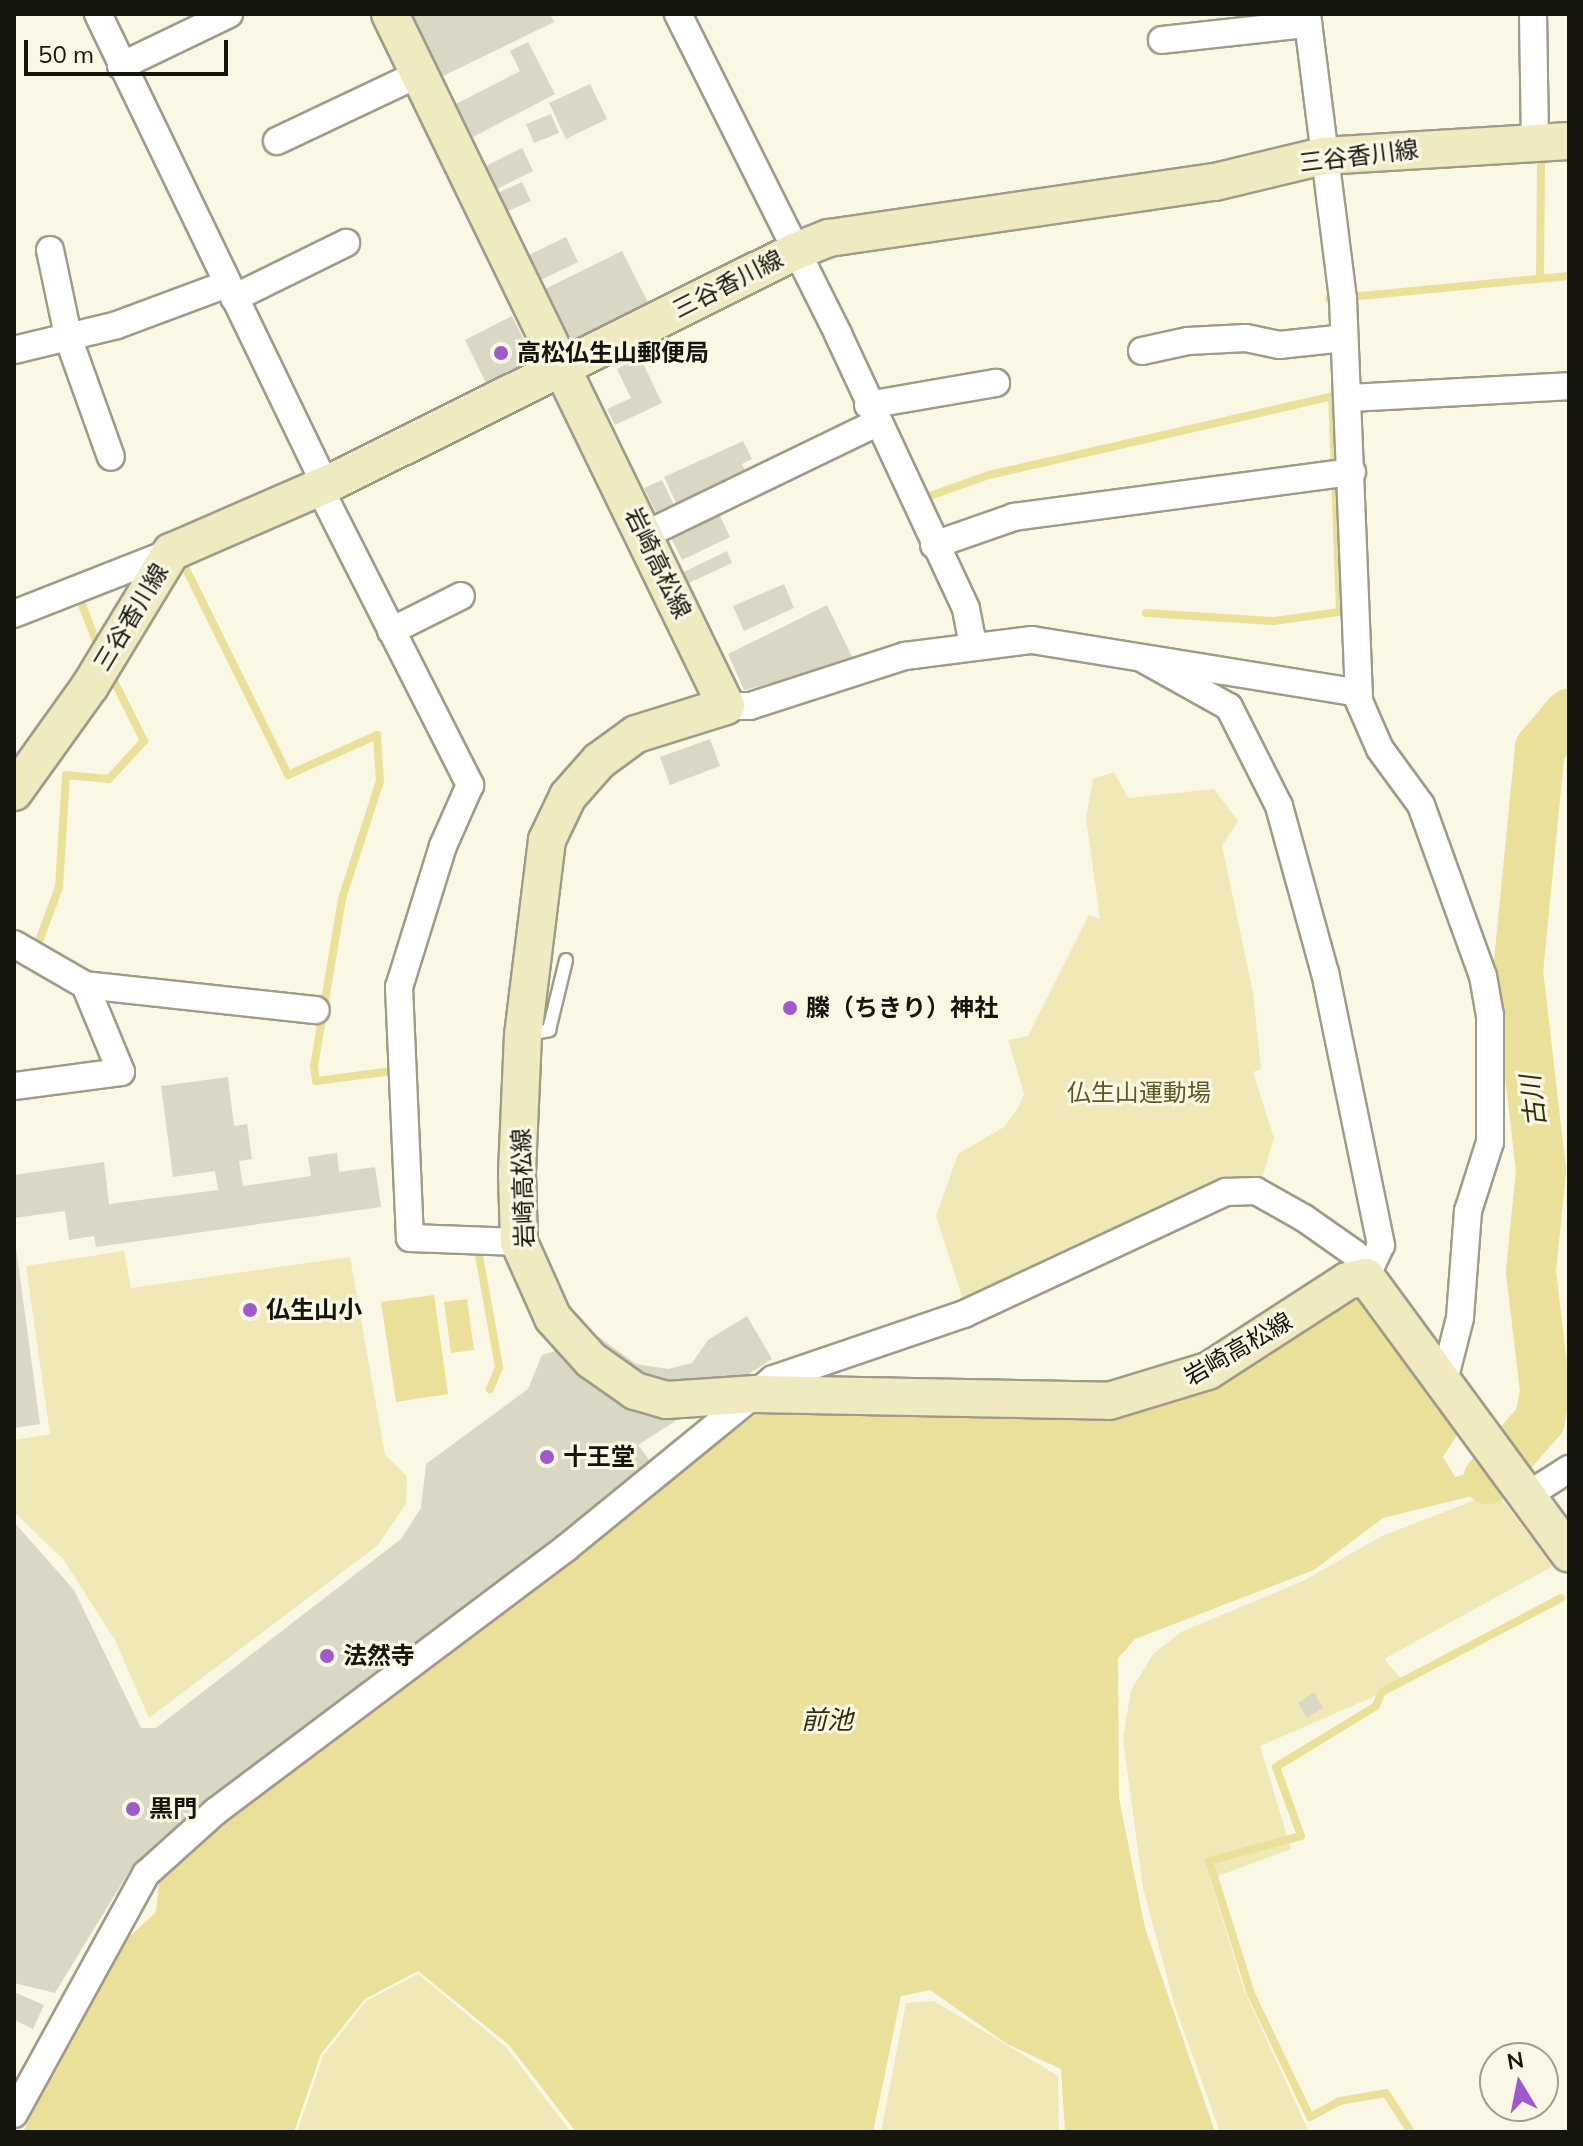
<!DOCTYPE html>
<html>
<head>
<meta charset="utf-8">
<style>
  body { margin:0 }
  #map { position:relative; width:1583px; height:2146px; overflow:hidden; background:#faf8e4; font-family:Mulish,"Noto Sans JP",sans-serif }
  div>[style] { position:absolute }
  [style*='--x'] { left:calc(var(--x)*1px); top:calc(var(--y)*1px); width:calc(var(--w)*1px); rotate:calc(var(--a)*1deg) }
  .green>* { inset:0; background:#f0e8b6 }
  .water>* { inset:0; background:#ebe099 }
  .stream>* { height:8px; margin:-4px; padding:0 4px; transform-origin:4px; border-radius:4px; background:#ebe099 }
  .river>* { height:50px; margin:-25px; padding:0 25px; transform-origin:25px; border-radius:25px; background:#ebe099 }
  .building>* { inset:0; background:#dad8c4 }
  .roads { filter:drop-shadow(2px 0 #9e9b89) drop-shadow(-2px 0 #9e9b89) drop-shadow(0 2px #9e9b89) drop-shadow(0 -2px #9e9b89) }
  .service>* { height:12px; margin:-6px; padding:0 6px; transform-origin:6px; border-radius:6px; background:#fff }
  .minor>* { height:26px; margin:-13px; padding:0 13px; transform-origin:13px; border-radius:13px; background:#fff }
  .secondary>* { height:36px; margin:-18px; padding:0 18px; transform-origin:18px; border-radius:18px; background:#f0eac1 }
  .dots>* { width:22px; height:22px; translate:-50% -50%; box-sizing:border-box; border:4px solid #faf8e4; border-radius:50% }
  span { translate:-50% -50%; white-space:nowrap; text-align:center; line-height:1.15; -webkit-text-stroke:6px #faf8e4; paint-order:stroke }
  .street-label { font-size:24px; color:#15140d }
  .poi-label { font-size:24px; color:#15140d; font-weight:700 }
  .left { translate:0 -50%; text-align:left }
  .park-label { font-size:24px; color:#605824 }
  .water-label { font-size:26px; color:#312c0d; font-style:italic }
  .frame { position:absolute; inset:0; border:16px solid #15140d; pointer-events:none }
  .north { position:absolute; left:1479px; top:2042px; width:80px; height:80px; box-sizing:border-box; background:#faf8e4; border:2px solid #9e9d8e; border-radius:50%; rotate:350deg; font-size:22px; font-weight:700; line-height:32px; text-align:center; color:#15140d }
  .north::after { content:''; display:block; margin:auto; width:28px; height:36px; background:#a059cd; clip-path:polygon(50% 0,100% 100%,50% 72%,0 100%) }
  .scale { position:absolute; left:24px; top:40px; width:204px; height:36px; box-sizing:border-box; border:4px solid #15140d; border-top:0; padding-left:10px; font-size:24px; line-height:28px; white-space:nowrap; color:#15140d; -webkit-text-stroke:6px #faf8e4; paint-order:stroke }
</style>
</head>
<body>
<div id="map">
  <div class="green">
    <div style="clip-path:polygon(1114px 772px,1128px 798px,1214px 789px,1238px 821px,1222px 846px,1253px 992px,1261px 1069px,1253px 1072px,1274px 1138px,1260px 1185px,964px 1303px,936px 1216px,958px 1154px,1004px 1127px,1018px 1108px,1024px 1094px,1008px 1040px,1028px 1036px,1089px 915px,1100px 919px,1086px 818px,1093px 779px)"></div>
    <div style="clip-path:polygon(124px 1251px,131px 1288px,350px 1257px,385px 1455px,407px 1476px,406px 1504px,378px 1545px,149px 1718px,115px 1640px,63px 1559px,14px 1512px,14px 1440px,50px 1434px,26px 1266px)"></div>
    <div style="clip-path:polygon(1496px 1492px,1553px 1566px,1384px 1659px,1405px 1683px,1260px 1746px,1291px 1849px,1210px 1879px,1244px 1990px,1309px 2132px,1220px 2132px,1175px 2007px,1143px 1888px,1123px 1739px,1131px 1690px,1154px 1653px,1181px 1632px,1303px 1581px,1382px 1536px)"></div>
    <div style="clip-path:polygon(418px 1974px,506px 2047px,571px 2132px,297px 2132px,323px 2056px,366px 2001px)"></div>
    <div style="clip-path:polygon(934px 2001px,1058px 2076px,1059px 2132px,881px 2132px,906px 2003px)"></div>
  </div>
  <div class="water">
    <div style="clip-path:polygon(434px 1295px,448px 1394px,396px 1402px,381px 1302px)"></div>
    <div style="clip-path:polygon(467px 1299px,474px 1350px,451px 1353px,444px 1302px)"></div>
    <div style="clip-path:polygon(1340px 1299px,1363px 1300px,1462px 1427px,1443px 1457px,1455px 1477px,1481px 1470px,1496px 1490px,1383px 1518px,1314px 1570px,1135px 1639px,1118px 1658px,1119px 1798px,1145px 1928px,1215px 2132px,1065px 2132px,1061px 2069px,1007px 2044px,930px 1990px,901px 1996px,873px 2132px,576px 2132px,509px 2045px,418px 1971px,365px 1999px,321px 2054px,294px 2132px,23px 2132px,115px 1950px,156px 1912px,161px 1864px,771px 1403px,1117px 1410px)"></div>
  </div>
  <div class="stream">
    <div style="--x:1540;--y:278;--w:127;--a:-89.5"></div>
    <div style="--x:1329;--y:299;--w:241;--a:-5.5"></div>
    <div style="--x:921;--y:499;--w:72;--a:-19.4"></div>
    <div style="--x:989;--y:475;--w:362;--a:-12.9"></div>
    <div style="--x:181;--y:559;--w:241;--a:63.6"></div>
    <div style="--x:288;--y:775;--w:98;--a:-24.2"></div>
    <div style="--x:377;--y:735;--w:46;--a:86.3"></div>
    <div style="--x:380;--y:781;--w:124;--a:107.9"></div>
    <div style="--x:342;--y:899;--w:169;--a:99.5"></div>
    <div style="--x:314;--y:1066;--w:15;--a:82"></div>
    <div style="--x:316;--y:1081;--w:77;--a:-7.5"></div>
    <div style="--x:79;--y:597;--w:58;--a:68.7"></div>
    <div style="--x:1146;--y:613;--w:128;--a:3.6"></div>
    <div style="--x:1274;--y:621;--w:67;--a:-7.8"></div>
    <div style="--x:1340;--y:612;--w:216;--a:-92.1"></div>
    <div style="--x:38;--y:944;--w:61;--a:-69.8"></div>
    <div style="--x:59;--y:887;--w:112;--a:-86.4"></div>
    <div style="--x:66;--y:775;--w:43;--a:5.3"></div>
    <div style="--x:109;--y:779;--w:52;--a:-47.4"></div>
    <div style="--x:144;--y:741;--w:78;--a:-116.6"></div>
    <div style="--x:471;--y:1249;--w:7;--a:8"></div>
    <div style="--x:478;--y:1250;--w:119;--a:79.8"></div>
    <div style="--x:499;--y:1367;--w:24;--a:112"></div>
    <div style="--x:1411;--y:2132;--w:46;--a:-122.7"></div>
    <div style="--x:1386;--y:2093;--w:47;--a:170.1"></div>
    <div style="--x:1340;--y:2101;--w:34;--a:152"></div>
    <div style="--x:1310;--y:2117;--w:136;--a:-115.6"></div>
    <div style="--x:1251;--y:1994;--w:139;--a:-107.5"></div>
    <div style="--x:1209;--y:1861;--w:95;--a:-15.2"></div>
    <div style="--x:1301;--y:1836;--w:73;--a:-109.9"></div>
    <div style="--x:1276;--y:1767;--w:117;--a:-31.4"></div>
    <div style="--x:1376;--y:1706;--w:15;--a:-67"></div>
    <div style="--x:1382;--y:1692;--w:202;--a:-27.7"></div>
  </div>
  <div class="river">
    <div style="--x:1488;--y:1479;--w:79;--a:-48.6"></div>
    <div style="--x:1540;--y:1420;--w:29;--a:-80"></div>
    <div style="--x:1545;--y:1391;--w:121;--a:-96.7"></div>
    <div style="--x:1531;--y:1271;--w:101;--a:-84.3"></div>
    <div style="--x:1541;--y:1170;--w:199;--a:-96.6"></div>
    <div style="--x:1518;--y:972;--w:225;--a:-84.4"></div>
    <div style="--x:1540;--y:748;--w:45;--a:-49.5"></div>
  </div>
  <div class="building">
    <div style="clip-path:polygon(410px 14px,550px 14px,554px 22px,441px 77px)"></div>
    <div style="clip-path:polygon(528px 42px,555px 94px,473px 137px,456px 104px,520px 71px,510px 51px)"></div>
    <div style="clip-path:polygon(590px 84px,607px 119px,566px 139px,549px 103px)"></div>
    <div style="clip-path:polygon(551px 114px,559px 133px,534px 143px,526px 124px)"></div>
    <div style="clip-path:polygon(522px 148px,533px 171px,495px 190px,484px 167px)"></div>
    <div style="clip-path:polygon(522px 182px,531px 201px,506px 212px,497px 193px)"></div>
    <div style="clip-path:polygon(566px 237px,578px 262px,541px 280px,529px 255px)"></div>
    <div style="clip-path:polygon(622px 251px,654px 314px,577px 353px,545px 289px)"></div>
    <div style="clip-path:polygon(512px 316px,537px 366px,489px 389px,465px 340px)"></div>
    <div style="clip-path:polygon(640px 357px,662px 403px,615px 425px,607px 409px,631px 398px,617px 369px)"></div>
    <div style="clip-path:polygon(743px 441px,752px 459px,742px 464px,748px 477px,679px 509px,664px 477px)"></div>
    <div style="clip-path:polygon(662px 480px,674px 505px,657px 514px,644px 488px)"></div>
    <div style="clip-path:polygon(720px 516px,730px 537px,682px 560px,669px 534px)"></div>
    <div style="clip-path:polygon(727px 551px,732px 563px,689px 583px,684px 572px)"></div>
    <div style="clip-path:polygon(784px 584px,794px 608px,744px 631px,733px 606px)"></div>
    <div style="clip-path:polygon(827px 605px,855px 663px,744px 690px,728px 654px)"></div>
    <div style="clip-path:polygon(710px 739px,720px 766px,670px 785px,660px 757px)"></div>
    <div style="clip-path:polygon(228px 1077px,234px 1126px,247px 1124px,252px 1159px,239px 1161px,243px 1186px,311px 1176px,308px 1157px,337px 1153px,339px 1172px,375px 1167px,381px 1207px,96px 1247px,94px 1236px,69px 1240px,65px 1211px,14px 1218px,14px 1175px,104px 1162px,109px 1204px,218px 1190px,215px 1171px,173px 1177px,161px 1086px)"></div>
    <div style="clip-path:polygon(14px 1233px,40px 1424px,14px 1428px)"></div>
    <div style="clip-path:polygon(747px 1316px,772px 1359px,638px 1445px,655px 1467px,133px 1865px,55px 1993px,14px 1983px,14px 1522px,74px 1590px,141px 1728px,156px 1728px,401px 1539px,421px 1508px,426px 1464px,528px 1389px,542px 1355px,599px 1337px,636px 1364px,668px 1369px,692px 1363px,708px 1340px)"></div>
    <div style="clip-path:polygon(1314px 1692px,1323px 1708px,1307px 1718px,1298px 1703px)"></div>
    <div style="clip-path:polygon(14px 1992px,44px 2005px,33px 2029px,14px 2020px)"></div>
  </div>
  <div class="roads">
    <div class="service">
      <div style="--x:526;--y:1035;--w:24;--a:-12"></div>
      <div style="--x:549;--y:1030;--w:72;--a:-76.3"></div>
    </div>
    <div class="minor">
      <div style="--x:98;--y:14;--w:513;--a:64.23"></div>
      <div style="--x:321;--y:476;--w:15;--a:90"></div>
      <div style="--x:321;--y:491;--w:330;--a:63.1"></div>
      <div style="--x:470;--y:785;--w:67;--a:113.9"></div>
      <div style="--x:443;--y:846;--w:148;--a:107.3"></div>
      <div style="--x:399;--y:987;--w:251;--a:87.5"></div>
      <div style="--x:410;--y:1238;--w:109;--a:2.1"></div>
      <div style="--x:678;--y:14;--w:358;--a:63.4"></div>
      <div style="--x:838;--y:334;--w:303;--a:65"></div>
      <div style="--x:966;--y:609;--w:37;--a:79"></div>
      <div style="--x:1307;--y:14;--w:287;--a:82.8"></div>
      <div style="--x:1343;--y:299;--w:402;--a:87.7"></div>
      <div style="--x:1359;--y:701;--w:52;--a:66.4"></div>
      <div style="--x:1380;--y:749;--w:69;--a:53.8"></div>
      <div style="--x:1421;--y:805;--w:182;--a:70.1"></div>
      <div style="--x:1483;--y:976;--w:40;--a:80"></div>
      <div style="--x:1490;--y:1015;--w:127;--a:90"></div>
      <div style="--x:1490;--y:1142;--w:72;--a:107.7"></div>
      <div style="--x:1468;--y:1211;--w:107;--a:94.3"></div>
      <div style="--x:1460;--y:1318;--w:65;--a:104.3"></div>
      <div style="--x:1533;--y:14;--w:129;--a:89.1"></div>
      <div style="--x:1162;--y:40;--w:147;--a:-6.3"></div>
      <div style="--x:121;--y:66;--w:120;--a:-25.7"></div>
      <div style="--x:277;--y:141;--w:157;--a:-25.3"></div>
      <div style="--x:50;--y:250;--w:92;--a:78.1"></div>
      <div style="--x:69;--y:340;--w:124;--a:70.3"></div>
      <div style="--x:234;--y:298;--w:125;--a:-26.2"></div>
      <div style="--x:14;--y:350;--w:106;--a:-13.6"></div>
      <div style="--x:117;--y:325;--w:117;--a:-20.4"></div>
      <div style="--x:1142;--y:351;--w:47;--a:-12.3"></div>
      <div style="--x:1188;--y:341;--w:58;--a:-3"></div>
      <div style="--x:1246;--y:338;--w:34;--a:12"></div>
      <div style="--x:1279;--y:345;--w:65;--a:-6.1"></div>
      <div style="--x:1349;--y:398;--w:220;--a:-3.1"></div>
      <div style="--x:868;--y:405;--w:130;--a:-9.8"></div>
      <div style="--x:645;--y:535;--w:258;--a:-25.8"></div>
      <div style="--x:934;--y:545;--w:85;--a:-19.3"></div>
      <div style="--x:1014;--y:517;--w:341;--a:-7.6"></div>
      <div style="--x:14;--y:614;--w:169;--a:-21.5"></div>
      <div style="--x:391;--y:631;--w:78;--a:-26.6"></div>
      <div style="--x:726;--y:706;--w:24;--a:0"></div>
      <div style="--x:750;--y:706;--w:163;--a:-17.9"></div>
      <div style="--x:905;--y:656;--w:128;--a:-7.2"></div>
      <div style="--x:1032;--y:640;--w:331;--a:9.2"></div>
      <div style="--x:14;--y:944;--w:82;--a:30"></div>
      <div style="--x:85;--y:985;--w:94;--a:67.5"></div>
      <div style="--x:121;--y:1072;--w:108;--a:172.5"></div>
      <div style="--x:85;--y:985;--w:232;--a:6.2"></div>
      <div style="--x:1528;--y:1495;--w:49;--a:-32.4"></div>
      <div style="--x:14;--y:2114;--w:274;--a:-61.2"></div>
      <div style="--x:146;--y:1874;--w:94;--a:-42"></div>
      <div style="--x:216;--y:1811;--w:438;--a:-36.9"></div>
      <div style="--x:566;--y:1548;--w:267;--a:-39.2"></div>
      <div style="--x:773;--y:1379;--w:202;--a:-18.8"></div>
      <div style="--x:964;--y:1314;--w:289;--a:-25"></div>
      <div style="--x:1226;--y:1192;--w:30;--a:-2"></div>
      <div style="--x:1256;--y:1191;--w:55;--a:29.4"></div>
      <div style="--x:1304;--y:1218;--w:62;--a:35.2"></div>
      <div style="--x:1355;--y:1254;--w:25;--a:64"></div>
      <div style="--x:1366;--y:1277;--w:35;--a:-65"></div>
      <div style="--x:1381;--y:1245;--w:278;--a:-101.6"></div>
      <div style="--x:1325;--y:973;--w:173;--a:-105.4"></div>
      <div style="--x:1279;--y:806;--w:111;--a:-116.8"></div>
      <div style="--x:1229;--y:707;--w:98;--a:-150.8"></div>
    </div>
    <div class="secondary">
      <div style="--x:390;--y:14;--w:769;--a:64.1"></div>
      <div style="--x:726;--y:706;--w:94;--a:162.7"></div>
      <div style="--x:636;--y:734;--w:46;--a:143.9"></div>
      <div style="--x:599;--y:761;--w:47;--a:131.5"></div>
      <div style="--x:568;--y:796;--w:49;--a:115.5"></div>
      <div style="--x:547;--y:840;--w:196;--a:97"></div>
      <div style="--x:523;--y:1035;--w:139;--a:92.5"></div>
      <div style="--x:517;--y:1174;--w:68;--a:88.3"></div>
      <div style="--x:519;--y:1242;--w:83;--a:65.9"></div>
      <div style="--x:553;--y:1318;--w:57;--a:47.9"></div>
      <div style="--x:591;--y:1360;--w:54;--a:35.2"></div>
      <div style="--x:635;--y:1391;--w:33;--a:16"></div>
      <div style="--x:667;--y:1400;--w:89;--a:-3.9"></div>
      <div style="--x:756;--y:1394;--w:353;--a:1.1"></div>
      <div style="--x:1109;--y:1401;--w:103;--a:-16.9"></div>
      <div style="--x:1208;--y:1371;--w:166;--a:-32.9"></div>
      <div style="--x:1347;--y:1281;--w:19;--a:-12"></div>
      <div style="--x:1366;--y:1277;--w:343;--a:53.7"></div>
      <div style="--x:14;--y:792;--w:130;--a:-54.4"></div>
      <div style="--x:90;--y:686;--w:157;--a:-58.8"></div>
      <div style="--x:171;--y:552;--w:173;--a:-23.5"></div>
      <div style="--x:330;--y:483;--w:518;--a:-26.47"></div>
      <div style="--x:794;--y:252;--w:38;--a:-22"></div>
      <div style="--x:829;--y:238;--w:390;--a:-8.3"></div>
      <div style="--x:1215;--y:182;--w:111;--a:-13.5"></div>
      <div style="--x:1323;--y:156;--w:246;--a:-3.5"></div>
    </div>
  </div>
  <div class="dots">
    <div style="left:501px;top:353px;background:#a059cd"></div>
    <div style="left:790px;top:1008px;background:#a059cd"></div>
    <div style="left:250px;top:1310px;background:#a059cd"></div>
    <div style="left:547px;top:1457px;background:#a059cd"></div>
    <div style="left:327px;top:1656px;background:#a059cd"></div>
    <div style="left:133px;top:1809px;background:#a059cd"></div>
  </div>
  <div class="street-label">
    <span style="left:1359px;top:156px;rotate:-7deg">三谷香川線</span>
    <span style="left:728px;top:284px;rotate:-27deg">三谷香川線</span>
    <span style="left:658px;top:563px;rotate:64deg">岩崎高松線</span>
    <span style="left:131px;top:617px;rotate:-59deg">三谷香川線</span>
    <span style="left:523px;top:1188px;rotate:-92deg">岩崎高松線</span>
    <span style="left:1238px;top:1349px;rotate:-30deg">岩崎高松線</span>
  </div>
  <div class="poi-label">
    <span class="left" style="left:517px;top:353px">高松仏生山郵便局</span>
    <span class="left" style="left:806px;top:1008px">榺（ちきり）神社</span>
    <span class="left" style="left:266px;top:1310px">仏生山小</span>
    <span class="left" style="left:563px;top:1457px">十王堂</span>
    <span class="left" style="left:343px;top:1656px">法然寺</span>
    <span class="left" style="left:149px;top:1809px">黒門</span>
  </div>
  <div class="park-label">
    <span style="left:1139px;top:1093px">仏生山運動場</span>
  </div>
  <div class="water-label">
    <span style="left:1533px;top:1101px;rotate:-97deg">古川</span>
    <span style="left:827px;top:1720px">前池</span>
  </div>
  <div class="frame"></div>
  <div class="north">N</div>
  <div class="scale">50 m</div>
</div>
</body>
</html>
